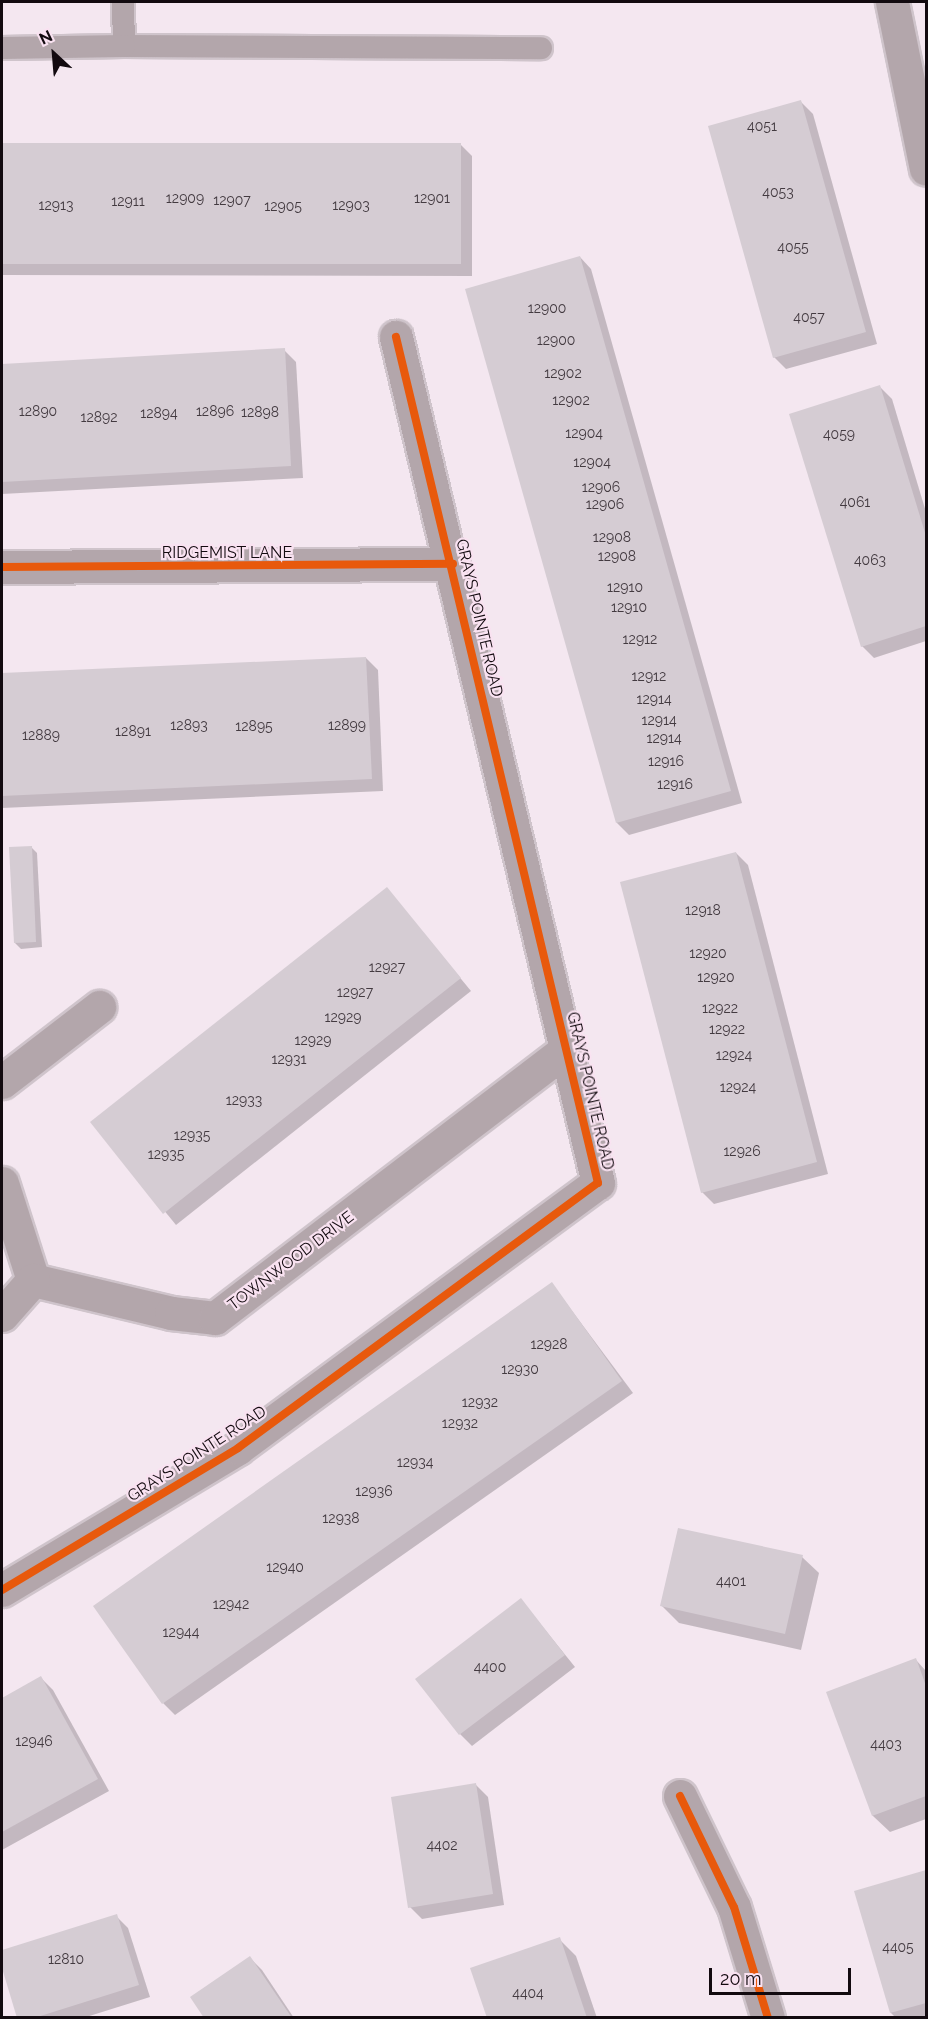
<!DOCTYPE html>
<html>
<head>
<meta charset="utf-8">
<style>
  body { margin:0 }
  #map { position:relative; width:928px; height:2019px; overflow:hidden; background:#f4e7f0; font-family:Raleway,sans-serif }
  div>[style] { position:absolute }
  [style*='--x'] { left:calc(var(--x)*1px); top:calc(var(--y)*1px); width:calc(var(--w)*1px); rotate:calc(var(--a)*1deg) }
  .shadow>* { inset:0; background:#0003 }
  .building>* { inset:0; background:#d5ccd3 }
  .roads { filter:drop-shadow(2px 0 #cfc4cb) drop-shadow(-2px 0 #cfc4cb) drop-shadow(0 2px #cfc4cb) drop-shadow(0 -2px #cfc4cb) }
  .service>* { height:22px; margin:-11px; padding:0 11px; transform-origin:11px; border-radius:11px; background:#b3a6ab }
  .minor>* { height:33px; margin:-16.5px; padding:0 16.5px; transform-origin:16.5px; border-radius:16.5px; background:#b3a6ab }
  .cycleway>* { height:8px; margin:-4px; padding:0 4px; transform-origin:4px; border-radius:4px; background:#e8590c }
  span { translate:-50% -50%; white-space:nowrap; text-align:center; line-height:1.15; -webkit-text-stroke:4.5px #f9e2f1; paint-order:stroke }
  .number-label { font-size:14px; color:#433a40 }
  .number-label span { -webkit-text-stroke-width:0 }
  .street-label { font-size:16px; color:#120a0f }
  .frame { position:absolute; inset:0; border:3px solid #120a0f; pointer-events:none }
  .north { position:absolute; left:24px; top:24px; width:60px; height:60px; -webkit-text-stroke:4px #f9e2f1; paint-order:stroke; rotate:334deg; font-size:16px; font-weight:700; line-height:24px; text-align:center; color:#120a0f }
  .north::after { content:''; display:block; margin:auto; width:21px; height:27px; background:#120a0f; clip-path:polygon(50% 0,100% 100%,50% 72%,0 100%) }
  .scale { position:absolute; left:709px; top:1968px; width:142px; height:27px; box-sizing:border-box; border:3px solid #120a0f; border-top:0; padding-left:8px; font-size:18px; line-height:21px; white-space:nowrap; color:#120a0f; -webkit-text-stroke:4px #f9e2f1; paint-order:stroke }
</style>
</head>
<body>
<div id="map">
  <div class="shadow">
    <div style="clip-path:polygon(801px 102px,813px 114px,877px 344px,786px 369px,774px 357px)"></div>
    <div style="clip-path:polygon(2px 144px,460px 144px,472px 156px,472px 276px,2px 275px)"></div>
    <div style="clip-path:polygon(580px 257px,591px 269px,742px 803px,629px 835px,617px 823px)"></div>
    <div style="clip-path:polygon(284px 350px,296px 362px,303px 478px,2px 494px,2px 365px)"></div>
    <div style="clip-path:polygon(880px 387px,892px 399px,926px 512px,926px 641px,874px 658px,862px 646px)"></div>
    <div style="clip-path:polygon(366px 658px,378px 670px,383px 791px,2px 808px,2px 675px)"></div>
    <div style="clip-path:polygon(31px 847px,37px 853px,42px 947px,21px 949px,15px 943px)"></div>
    <div style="clip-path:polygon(736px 853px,748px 865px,828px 1174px,714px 1204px,702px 1192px)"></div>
    <div style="clip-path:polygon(387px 889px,471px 991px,176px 1225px,92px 1122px)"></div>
    <div style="clip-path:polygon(552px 1284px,633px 1393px,175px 1715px,163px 1703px)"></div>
    <div style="clip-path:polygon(802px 1557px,819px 1573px,801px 1650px,679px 1623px,662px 1606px)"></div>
    <div style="clip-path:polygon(521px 1600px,575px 1667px,472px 1746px,460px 1734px)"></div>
    <div style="clip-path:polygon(916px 1660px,926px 1671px,926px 1819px,890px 1832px,873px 1816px,828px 1693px)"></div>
    <div style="clip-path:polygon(41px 1678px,53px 1690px,109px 1791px,2px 1850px,2px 1700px)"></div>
    <div style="clip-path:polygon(476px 1785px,488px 1797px,504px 1905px,422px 1919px,410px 1907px)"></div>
    <div style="clip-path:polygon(926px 1872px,926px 2018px,896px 2018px,891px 2013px,856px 1892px)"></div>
    <div style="clip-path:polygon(116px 1916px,128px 1928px,150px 1997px,83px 2018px,19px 2018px,2px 1952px)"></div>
    <div style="clip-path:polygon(559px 1939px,576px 1956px,597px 2018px,488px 2018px)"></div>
    <div style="clip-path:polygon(250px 1958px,262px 1970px,294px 2018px,206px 2018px)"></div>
  </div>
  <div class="building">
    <div style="clip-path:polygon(801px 100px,866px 332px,773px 358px,708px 126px)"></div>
    <div style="clip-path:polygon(2px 143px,461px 143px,461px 264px,2px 264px)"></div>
    <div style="clip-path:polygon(580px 256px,731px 791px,616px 823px,465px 289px)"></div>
    <div style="clip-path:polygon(285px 348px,291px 466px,2px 482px,2px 364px)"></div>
    <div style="clip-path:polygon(880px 385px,926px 536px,926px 626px,861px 647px,789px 414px)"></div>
    <div style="clip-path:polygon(366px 657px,372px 779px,2px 796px,2px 673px)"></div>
    <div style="clip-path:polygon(32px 846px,36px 942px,14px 943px,9px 847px)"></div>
    <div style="clip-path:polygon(736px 852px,817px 1162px,701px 1193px,620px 882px)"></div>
    <div style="clip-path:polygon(387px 887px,461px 978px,163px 1214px,90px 1122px)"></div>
    <div style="clip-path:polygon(552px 1282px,622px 1381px,162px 1704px,93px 1606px)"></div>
    <div style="clip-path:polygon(678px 1528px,803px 1555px,785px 1634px,660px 1606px)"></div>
    <div style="clip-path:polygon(521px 1598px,565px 1655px,459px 1735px,415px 1679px)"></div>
    <div style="clip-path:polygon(916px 1658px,926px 1686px,926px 1796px,872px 1816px,826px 1692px)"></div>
    <div style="clip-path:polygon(41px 1676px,98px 1779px,2px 1832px,2px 1698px)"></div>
    <div style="clip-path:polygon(476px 1783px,493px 1894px,408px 1908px,391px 1797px)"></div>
    <div style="clip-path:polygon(926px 1870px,926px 2003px,890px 2013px,854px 1891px)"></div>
    <div style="clip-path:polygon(117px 1914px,139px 1985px,34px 2018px,17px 2018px,2px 1968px,2px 1950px)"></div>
    <div style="clip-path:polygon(560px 1937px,587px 2018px,487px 2018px,470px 1968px)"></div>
    <div style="clip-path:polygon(250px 1956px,292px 2018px,204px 2018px,190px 1997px)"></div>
  </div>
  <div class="roads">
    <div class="service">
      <div style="--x:123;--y:2;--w:44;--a:88.7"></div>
      <div style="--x:124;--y:46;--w:417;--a:0.3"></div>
      <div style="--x:2;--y:48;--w:122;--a:-0.9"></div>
    </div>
    <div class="minor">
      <div style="--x:892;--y:2;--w:170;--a:78.5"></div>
      <div style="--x:2;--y:567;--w:451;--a:-0.4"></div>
      <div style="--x:2;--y:1082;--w:123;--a:-37.7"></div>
      <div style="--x:2;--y:1183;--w:102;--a:72.3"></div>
      <div style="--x:33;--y:1280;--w:142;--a:13.4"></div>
      <div style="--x:171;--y:1313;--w:44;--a:6.5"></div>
      <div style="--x:215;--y:1318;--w:443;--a:-37.4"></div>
      <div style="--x:2;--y:1315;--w:47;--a:-48.5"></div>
      <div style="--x:2;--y:1590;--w:275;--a:-31"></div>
      <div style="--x:238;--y:1448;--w:447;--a:-36.4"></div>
      <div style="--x:598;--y:1183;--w:870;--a:-103.43"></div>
      <div style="--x:680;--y:1796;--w:123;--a:64.1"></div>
      <div style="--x:734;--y:1907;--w:116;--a:73"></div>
    </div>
  </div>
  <div class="cycleway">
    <div style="--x:2;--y:567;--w:451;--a:-0.4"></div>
    <div style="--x:2;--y:1590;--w:275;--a:-31"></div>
    <div style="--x:238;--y:1448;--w:447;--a:-36.4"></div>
    <div style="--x:598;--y:1183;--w:870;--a:-103.43"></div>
    <div style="--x:680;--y:1796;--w:123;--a:64.1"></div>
    <div style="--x:734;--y:1907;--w:116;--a:73"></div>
  </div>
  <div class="number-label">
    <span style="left:762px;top:126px">4051</span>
    <span style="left:778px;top:192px">4053</span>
    <span style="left:185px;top:198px">12909</span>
    <span style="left:432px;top:198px">12901</span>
    <span style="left:232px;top:200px">12907</span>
    <span style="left:128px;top:201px">12911</span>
    <span style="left:56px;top:205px">12913</span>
    <span style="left:351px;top:205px">12903</span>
    <span style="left:283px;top:206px">12905</span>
    <span style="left:793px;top:247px">4055</span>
    <span style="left:547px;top:308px">12900</span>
    <span style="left:809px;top:317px">4057</span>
    <span style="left:556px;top:340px">12900</span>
    <span style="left:563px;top:373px">12902</span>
    <span style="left:571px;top:400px">12902</span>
    <span style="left:38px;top:411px">12890</span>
    <span style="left:215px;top:411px">12896</span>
    <span style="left:260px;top:412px">12898</span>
    <span style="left:159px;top:413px">12894</span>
    <span style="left:99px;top:417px">12892</span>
    <span style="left:584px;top:433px">12904</span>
    <span style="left:839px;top:434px">4059</span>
    <span style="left:592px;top:462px">12904</span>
    <span style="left:601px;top:487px">12906</span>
    <span style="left:855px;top:502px">4061</span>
    <span style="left:605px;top:504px">12906</span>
    <span style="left:612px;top:537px">12908</span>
    <span style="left:617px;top:556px">12908</span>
    <span style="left:870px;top:560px">4063</span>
    <span style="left:625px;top:587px">12910</span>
    <span style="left:629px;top:607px">12910</span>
    <span style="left:640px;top:639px">12912</span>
    <span style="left:649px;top:676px">12912</span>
    <span style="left:654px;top:699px">12914</span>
    <span style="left:659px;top:720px">12914</span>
    <span style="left:189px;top:725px">12893</span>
    <span style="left:347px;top:725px">12899</span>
    <span style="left:254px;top:726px">12895</span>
    <span style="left:133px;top:731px">12891</span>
    <span style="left:41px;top:735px">12889</span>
    <span style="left:664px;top:738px">12914</span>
    <span style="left:666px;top:761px">12916</span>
    <span style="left:675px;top:784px">12916</span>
    <span style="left:703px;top:910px">12918</span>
    <span style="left:708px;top:953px">12920</span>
    <span style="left:387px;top:967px">12927</span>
    <span style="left:716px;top:977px">12920</span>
    <span style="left:355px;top:992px">12927</span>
    <span style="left:720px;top:1008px">12922</span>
    <span style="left:343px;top:1017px">12929</span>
    <span style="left:727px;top:1029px">12922</span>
    <span style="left:313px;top:1040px">12929</span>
    <span style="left:734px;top:1055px">12924</span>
    <span style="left:289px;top:1059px">12931</span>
    <span style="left:738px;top:1087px">12924</span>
    <span style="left:244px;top:1100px">12933</span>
    <span style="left:192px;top:1135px">12935</span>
    <span style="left:742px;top:1151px">12926</span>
    <span style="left:166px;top:1154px">12935</span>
    <span style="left:549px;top:1344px">12928</span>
    <span style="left:520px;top:1369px">12930</span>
    <span style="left:480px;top:1402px">12932</span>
    <span style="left:460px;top:1423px">12932</span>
    <span style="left:415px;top:1462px">12934</span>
    <span style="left:374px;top:1491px">12936</span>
    <span style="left:341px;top:1518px">12938</span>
    <span style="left:285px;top:1567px">12940</span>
    <span style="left:731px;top:1581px">4401</span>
    <span style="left:231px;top:1604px">12942</span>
    <span style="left:181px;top:1632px">12944</span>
    <span style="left:490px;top:1667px">4400</span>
    <span style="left:34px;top:1741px">12946</span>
    <span style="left:886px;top:1744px">4403</span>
    <span style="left:442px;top:1845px">4402</span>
    <span style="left:898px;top:1947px">4405</span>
    <span style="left:66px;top:1959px">12810</span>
    <span style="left:528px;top:1993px">4404</span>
  </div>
  <div class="street-label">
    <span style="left:227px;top:553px">RIDGEMIST LANE</span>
    <span style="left:479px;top:618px;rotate:77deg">GRAYS POINTE ROAD</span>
    <span style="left:590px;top:1091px;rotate:77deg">GRAYS POINTE ROAD</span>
    <span style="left:291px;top:1261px;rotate:-37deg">TOWNWOOD DRIVE</span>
    <span style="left:197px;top:1454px;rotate:-33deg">GRAYS POINTE ROAD</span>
  </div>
  <div class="frame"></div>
  <div class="north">N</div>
  <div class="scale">20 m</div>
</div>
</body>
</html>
